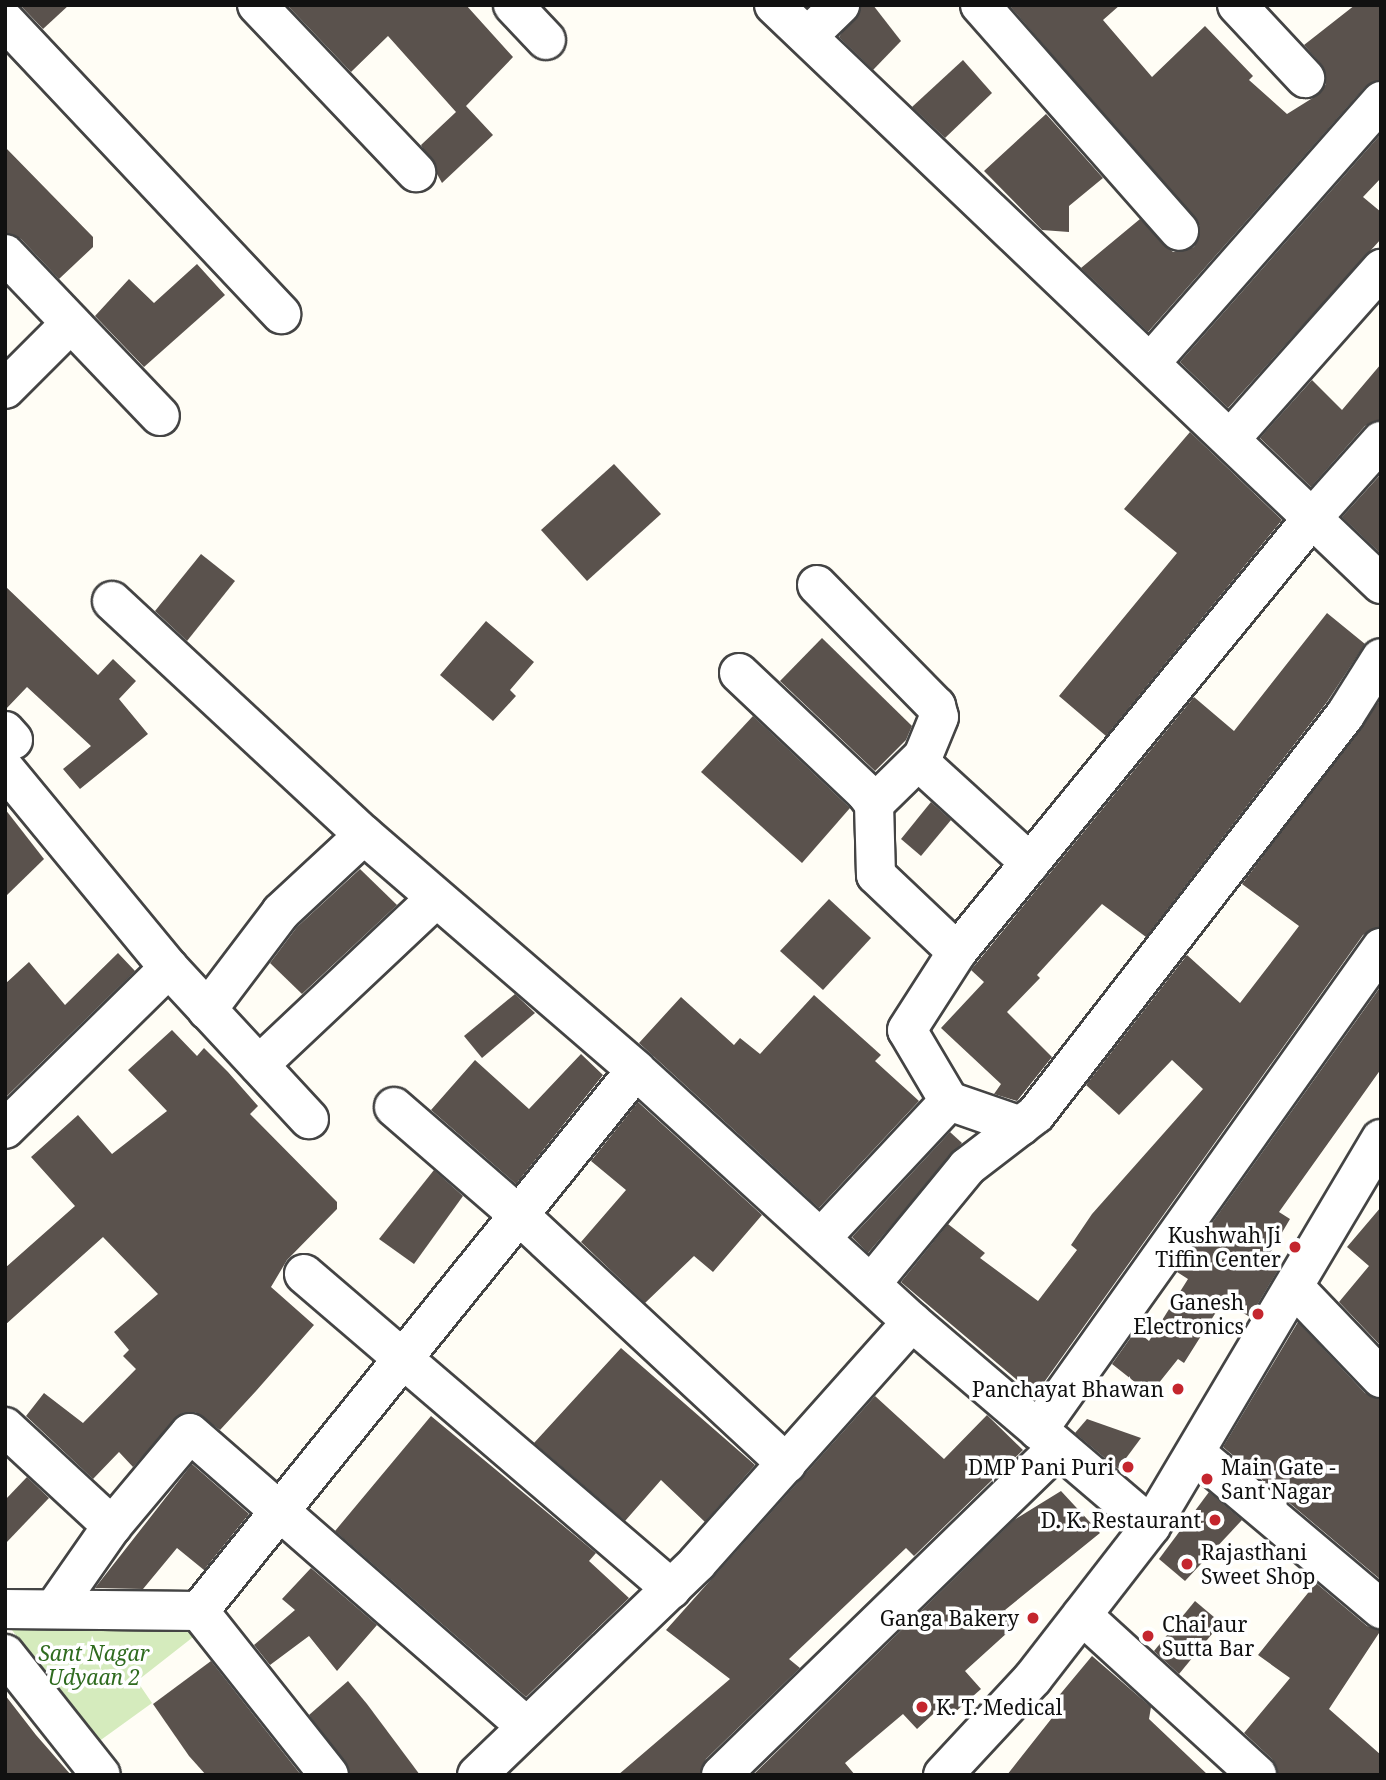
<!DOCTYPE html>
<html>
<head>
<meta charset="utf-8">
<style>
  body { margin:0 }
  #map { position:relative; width:1386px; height:1780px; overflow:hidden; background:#fffdf5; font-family:"Noto Serif",serif }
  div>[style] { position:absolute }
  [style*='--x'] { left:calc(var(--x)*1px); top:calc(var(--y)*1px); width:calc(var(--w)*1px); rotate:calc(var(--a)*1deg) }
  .green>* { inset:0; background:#d5ebbd }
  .building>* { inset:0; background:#5a524d }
  .roads { filter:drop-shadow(2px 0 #444) drop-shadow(-2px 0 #444) drop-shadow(0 2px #444) drop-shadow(0 -2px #444) }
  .minor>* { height:38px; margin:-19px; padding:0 19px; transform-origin:19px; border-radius:19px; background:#fff }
  .dots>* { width:19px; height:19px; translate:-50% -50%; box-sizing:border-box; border:4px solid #fff; border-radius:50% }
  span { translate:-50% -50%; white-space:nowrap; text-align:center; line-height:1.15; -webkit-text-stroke:7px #fff; paint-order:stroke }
  .poi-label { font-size:21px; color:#111 }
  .right { translate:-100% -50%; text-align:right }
  .left { translate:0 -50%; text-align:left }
  .park-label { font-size:21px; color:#2f6b1f; font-style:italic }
  .frame { position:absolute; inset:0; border:7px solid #111; pointer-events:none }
</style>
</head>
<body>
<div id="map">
  <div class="green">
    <div style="clip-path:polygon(5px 1621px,175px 1624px,197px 1634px,137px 1681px,152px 1703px,98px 1742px)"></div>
  </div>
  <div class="building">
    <div style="clip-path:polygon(20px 5px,69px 5px,43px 29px)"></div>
    <div style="clip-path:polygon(287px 5px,466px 5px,513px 57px,466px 106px,493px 135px,442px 183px,421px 145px,456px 112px,388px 36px,351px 72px)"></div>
    <div style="clip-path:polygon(861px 5px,873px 5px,901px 41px,873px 70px,839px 37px)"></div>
    <div style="clip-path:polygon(1009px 5px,1120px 5px,1103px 20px,1152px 77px,1205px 26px,1253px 76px,1249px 80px,1287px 114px,1319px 94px,1326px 84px,1321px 64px,1304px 45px,1355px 5px,1381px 5px,1381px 80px,1365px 87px,1148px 332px,1081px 268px,1140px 219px,1173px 252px,1194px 247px,1200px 226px)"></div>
    <div style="clip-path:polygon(963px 60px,992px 93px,945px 138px,912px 107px)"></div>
    <div style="clip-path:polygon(1046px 114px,1103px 178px,1069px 206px,1069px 232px,1042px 230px,984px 171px)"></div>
    <div style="clip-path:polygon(1381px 134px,1381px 178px,1363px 197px,1381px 212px,1381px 239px,1228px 408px,1180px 362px)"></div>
    <div style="clip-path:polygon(5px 147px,93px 237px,93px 247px,59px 279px,21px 239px,5px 233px)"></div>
    <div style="clip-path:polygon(197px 264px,225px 295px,144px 367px,95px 316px,129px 279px,154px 303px)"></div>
    <div style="clip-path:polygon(1381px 364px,1381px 420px,1365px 426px,1311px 487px,1260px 438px,1312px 380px,1342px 410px)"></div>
    <div style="clip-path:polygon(1190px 432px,1282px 520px,1106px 736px,1059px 696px,1177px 553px,1124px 509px)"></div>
    <div style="clip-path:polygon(614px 464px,661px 514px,587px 581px,541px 530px)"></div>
    <div style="clip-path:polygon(1381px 474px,1381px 554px,1342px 517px)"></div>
    <div style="clip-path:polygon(201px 554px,235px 581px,187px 641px,155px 611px)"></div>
    <div style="clip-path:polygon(5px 586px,98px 675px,113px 659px,136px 681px,119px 699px,148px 734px,80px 789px,63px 769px,91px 746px,27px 687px,5px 710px)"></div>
    <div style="clip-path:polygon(1327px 613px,1365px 644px,1327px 702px,1146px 937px,1102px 904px,1037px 975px,1040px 978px,1007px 1012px,1052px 1057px,1017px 1101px,994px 1094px,1001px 1084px,941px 1028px,984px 982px,971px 970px,975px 965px,1194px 697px,1234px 731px)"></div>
    <div style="clip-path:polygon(486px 621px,534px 662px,510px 690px,516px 696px,493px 721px,440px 675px)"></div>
    <div style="clip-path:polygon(822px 638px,912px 726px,906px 740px,875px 771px,780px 681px)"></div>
    <div style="clip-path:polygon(1381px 699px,1381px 927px,1363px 935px,1035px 1395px,901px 1282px,948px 1224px,985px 1253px,980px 1258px,1038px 1301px,1077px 1250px,1071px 1245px,1092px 1214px,1203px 1089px,1172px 1060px,1119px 1115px,1086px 1085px,1187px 955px,1240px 1003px,1280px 951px,1299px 926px,1242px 884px)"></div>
    <div style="clip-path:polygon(753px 716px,850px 808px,802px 863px,701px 772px)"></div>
    <div style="clip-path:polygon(931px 802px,951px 820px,921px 856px,901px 839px)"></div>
    <div style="clip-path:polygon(5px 809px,44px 859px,5px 897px)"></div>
    <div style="clip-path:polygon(360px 869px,397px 905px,302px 994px,270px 963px,297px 927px)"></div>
    <div style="clip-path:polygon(829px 899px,871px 938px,823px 990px,780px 951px)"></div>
    <div style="clip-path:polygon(118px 953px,135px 971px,5px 1098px,5px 984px,29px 962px,65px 1005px)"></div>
    <div style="clip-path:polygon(1381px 986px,1381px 1069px,1279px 1212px,1290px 1219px,1270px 1253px,1278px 1270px,1250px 1317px,1223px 1301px,1184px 1363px,1178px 1359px,1150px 1394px,1112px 1364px,1136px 1330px,1149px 1341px,1188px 1279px,1177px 1272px)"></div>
    <div style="clip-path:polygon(515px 994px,535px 1013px,482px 1058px,464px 1036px)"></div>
    <div style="clip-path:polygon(814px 995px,881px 1055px,875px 1061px,919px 1101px,819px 1208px,639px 1043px,681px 997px,734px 1045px,740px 1038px,760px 1054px)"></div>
    <div style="clip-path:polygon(172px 1030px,197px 1056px,204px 1048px,228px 1072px,258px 1106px,250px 1114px,337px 1202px,337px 1209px,287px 1260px,271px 1287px,314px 1325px,256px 1391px,220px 1430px,195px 1412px,182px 1413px,133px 1467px,119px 1452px,93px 1479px,26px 1416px,44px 1393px,83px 1423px,136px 1369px,123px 1356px,129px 1350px,114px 1332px,158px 1294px,103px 1237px,5px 1325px,5px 1268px,75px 1206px,31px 1157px,78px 1115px,112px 1154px,167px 1111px,128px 1070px)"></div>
    <div style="clip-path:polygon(581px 1054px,603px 1075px,516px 1184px,431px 1110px,475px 1060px,529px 1109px)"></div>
    <div style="clip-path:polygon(638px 1102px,762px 1215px,713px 1272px,694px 1256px,645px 1303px,581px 1242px,626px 1190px,591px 1161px)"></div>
    <div style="clip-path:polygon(950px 1132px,962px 1143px,868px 1253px,852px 1237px)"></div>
    <div style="clip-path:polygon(434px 1170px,463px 1196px,414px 1264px,379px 1239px)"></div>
    <div style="clip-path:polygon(1381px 1207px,1381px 1346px,1339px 1302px,1369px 1266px,1347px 1247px)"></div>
    <div style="clip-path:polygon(1298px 1322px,1365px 1393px,1381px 1399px,1381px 1580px,1223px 1447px)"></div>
    <div style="clip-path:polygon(621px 1348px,755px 1465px,705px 1522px,661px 1480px,625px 1521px,534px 1443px)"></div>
    <div style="clip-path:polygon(875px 1396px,944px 1459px,987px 1415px,1023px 1450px,914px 1556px,906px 1548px,789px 1659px,800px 1668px,706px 1759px,700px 1775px,618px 1775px,730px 1679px,666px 1630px)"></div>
    <div style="clip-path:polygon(431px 1416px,596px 1553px,589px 1561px,629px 1598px,526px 1697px,335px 1531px)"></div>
    <div style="clip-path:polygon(1087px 1419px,1141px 1438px,1118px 1469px,1075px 1433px)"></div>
    <div style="clip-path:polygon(192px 1464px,249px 1514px,204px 1570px,177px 1548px,143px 1589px,95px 1588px)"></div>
    <div style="clip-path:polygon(27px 1477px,49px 1498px,5px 1544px,5px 1500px)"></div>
    <div style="clip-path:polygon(1061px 1491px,1100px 1533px,1005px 1610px,1018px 1623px,965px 1671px,981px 1689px,954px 1713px,945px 1703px,917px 1729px,903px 1714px,845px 1763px,855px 1775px,753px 1775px,1014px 1520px)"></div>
    <div style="clip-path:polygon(1209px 1492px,1242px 1520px,1185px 1581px,1159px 1559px)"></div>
    <div style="clip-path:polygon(311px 1568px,377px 1625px,337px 1671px,309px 1636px,270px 1665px,254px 1645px,295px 1610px,282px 1599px)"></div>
    <div style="clip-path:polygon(1316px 1583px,1367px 1626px,1381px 1630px,1329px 1709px,1381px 1755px,1381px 1775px,1279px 1775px,1272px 1759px,1244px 1733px,1290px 1678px,1258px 1655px)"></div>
    <div style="clip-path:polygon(1195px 1601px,1221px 1623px,1179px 1674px,1154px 1651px)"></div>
    <div style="clip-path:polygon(1092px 1656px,1151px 1707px,1149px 1719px,1208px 1775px,1007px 1775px,1063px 1704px,1057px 1698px)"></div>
    <div style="clip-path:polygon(211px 1661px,301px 1775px,206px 1775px,189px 1756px,153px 1704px)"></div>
    <div style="clip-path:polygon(348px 1681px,367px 1704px,420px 1775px,350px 1775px,309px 1715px)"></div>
    <div style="clip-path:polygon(5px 1695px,36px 1735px,71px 1775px,5px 1775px)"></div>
  </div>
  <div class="roads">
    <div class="minor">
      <div style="--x:257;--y:5;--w:231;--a:46.4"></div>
      <div style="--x:513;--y:5;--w:48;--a:46.7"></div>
      <div style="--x:774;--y:5;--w:839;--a:43.65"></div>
      <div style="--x:980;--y:5;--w:301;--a:48.6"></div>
      <div style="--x:1237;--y:5;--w:100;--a:47"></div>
      <div style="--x:5;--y:21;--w:403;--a:46.7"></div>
      <div style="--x:810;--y:34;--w:42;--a:-44"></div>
      <div style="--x:5;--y:254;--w:224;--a:46.3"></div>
      <div style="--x:1151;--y:362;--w:348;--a:-48.6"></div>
      <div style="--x:5;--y:389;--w:93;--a:-45"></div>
      <div style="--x:1232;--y:437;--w:225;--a:-48.4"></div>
      <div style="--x:817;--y:585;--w:170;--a:45.5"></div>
      <div style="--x:936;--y:706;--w:11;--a:75"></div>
      <div style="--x:939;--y:717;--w:42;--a:112.3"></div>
      <div style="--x:923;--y:756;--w:12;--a:76"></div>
      <div style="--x:926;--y:768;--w:141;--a:42.4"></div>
      <div style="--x:112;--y:601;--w:344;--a:42.9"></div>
      <div style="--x:364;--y:835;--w:359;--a:40.8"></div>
      <div style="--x:739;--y:673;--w:173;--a:43.4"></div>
      <div style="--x:865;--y:792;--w:15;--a:53"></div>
      <div style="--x:874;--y:804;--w:71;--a:88.4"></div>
      <div style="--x:876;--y:875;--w:112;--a:43.5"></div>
      <div style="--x:5;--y:731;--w:12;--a:48"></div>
      <div style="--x:5;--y:769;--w:258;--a:50.5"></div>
      <div style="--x:169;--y:968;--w:206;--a:47.2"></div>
      <div style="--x:874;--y:804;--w:69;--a:-44.4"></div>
      <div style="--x:207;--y:1010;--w:123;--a:-52.9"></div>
      <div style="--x:281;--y:912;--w:113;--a:-42.9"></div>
      <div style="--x:259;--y:1065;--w:243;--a:-43.3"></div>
      <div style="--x:394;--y:1107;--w:167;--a:40.9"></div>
      <div style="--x:520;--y:1216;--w:364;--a:42.9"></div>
      <div style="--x:1021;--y:1126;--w:76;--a:-160.9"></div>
      <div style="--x:949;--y:1101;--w:82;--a:-120.6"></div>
      <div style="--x:907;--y:1030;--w:93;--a:-57.3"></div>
      <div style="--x:957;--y:952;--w:562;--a:-50.7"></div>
      <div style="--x:1313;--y:517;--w:102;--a:-48.2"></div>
      <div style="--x:5;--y:1129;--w:230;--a:-44.5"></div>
      <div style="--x:821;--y:1238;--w:187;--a:-46.9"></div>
      <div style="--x:304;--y:1274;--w:484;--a:40.6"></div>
      <div style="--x:871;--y:1284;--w:151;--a:-50.6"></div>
      <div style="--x:967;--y:1167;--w:87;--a:-37.5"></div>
      <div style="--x:1036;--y:1114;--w:505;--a:-52.24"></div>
      <div style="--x:1345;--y:715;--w:67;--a:-57.7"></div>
      <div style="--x:1294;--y:1287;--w:126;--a:46.3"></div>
      <div style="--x:5;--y:1427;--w:146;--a:42.8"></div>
      <div style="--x:1038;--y:1430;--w:592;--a:-54.56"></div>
      <div style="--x:1197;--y:1454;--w:241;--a:40.1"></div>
      <div style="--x:5;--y:1609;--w:194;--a:0.6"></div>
      <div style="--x:199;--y:1611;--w:695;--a:-51.07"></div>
      <div style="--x:636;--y:1070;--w:374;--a:42.4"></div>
      <div style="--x:912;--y:1322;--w:314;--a:40.5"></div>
      <div style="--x:54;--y:1609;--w:101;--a:-55.1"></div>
      <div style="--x:112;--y:1526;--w:121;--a:-50"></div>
      <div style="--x:190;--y:1433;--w:447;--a:41.1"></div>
      <div style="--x:199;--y:1611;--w:209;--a:51.6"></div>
      <div style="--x:1082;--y:1615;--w:237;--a:42.4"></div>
      <div style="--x:5;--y:1654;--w:154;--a:51.6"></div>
      <div style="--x:477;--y:1775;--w:306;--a:-43.9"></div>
      <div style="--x:697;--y:1563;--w:323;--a:-48.3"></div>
      <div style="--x:721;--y:1775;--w:469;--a:-44.2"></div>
      <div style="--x:943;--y:1775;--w:132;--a:-47.1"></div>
      <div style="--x:1033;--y:1678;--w:192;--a:-52.2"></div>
      <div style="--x:1151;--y:1526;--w:450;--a:-59.3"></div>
    </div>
  </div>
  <div class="dots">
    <div style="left:1295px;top:1247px;background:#c4262e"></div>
    <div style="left:1258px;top:1314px;background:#c4262e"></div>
    <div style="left:1178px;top:1389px;background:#c4262e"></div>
    <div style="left:1128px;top:1467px;background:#c4262e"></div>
    <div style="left:1207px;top:1479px;background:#c4262e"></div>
    <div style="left:1215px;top:1520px;background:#c4262e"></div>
    <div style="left:1187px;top:1564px;background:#c4262e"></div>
    <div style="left:1033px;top:1618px;background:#c4262e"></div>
    <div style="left:1148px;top:1636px;background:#c4262e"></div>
    <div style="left:922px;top:1707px;background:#c4262e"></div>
  </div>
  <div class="poi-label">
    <span class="right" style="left:1281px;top:1247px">Kushwah Ji<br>Tiffin Center</span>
    <span class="right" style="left:1244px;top:1314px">Ganesh<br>Electronics</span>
    <span class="right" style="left:1164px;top:1389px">Panchayat Bhawan</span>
    <span class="right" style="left:1114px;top:1467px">DMP Pani Puri</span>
    <span class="left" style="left:1221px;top:1479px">Main Gate -<br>Sant Nagar</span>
    <span class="right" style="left:1201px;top:1520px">D. K. Restaurant</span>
    <span class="left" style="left:1201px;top:1564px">Rajasthani<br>Sweet Shop</span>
    <span class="right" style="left:1019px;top:1618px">Ganga Bakery</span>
    <span class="left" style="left:1162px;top:1636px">Chai aur<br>Sutta Bar</span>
    <span class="left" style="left:936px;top:1707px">K. T. Medical</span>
  </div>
  <div class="park-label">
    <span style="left:94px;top:1665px">Sant Nagar<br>Udyaan 2</span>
  </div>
  <div class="frame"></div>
</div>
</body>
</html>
